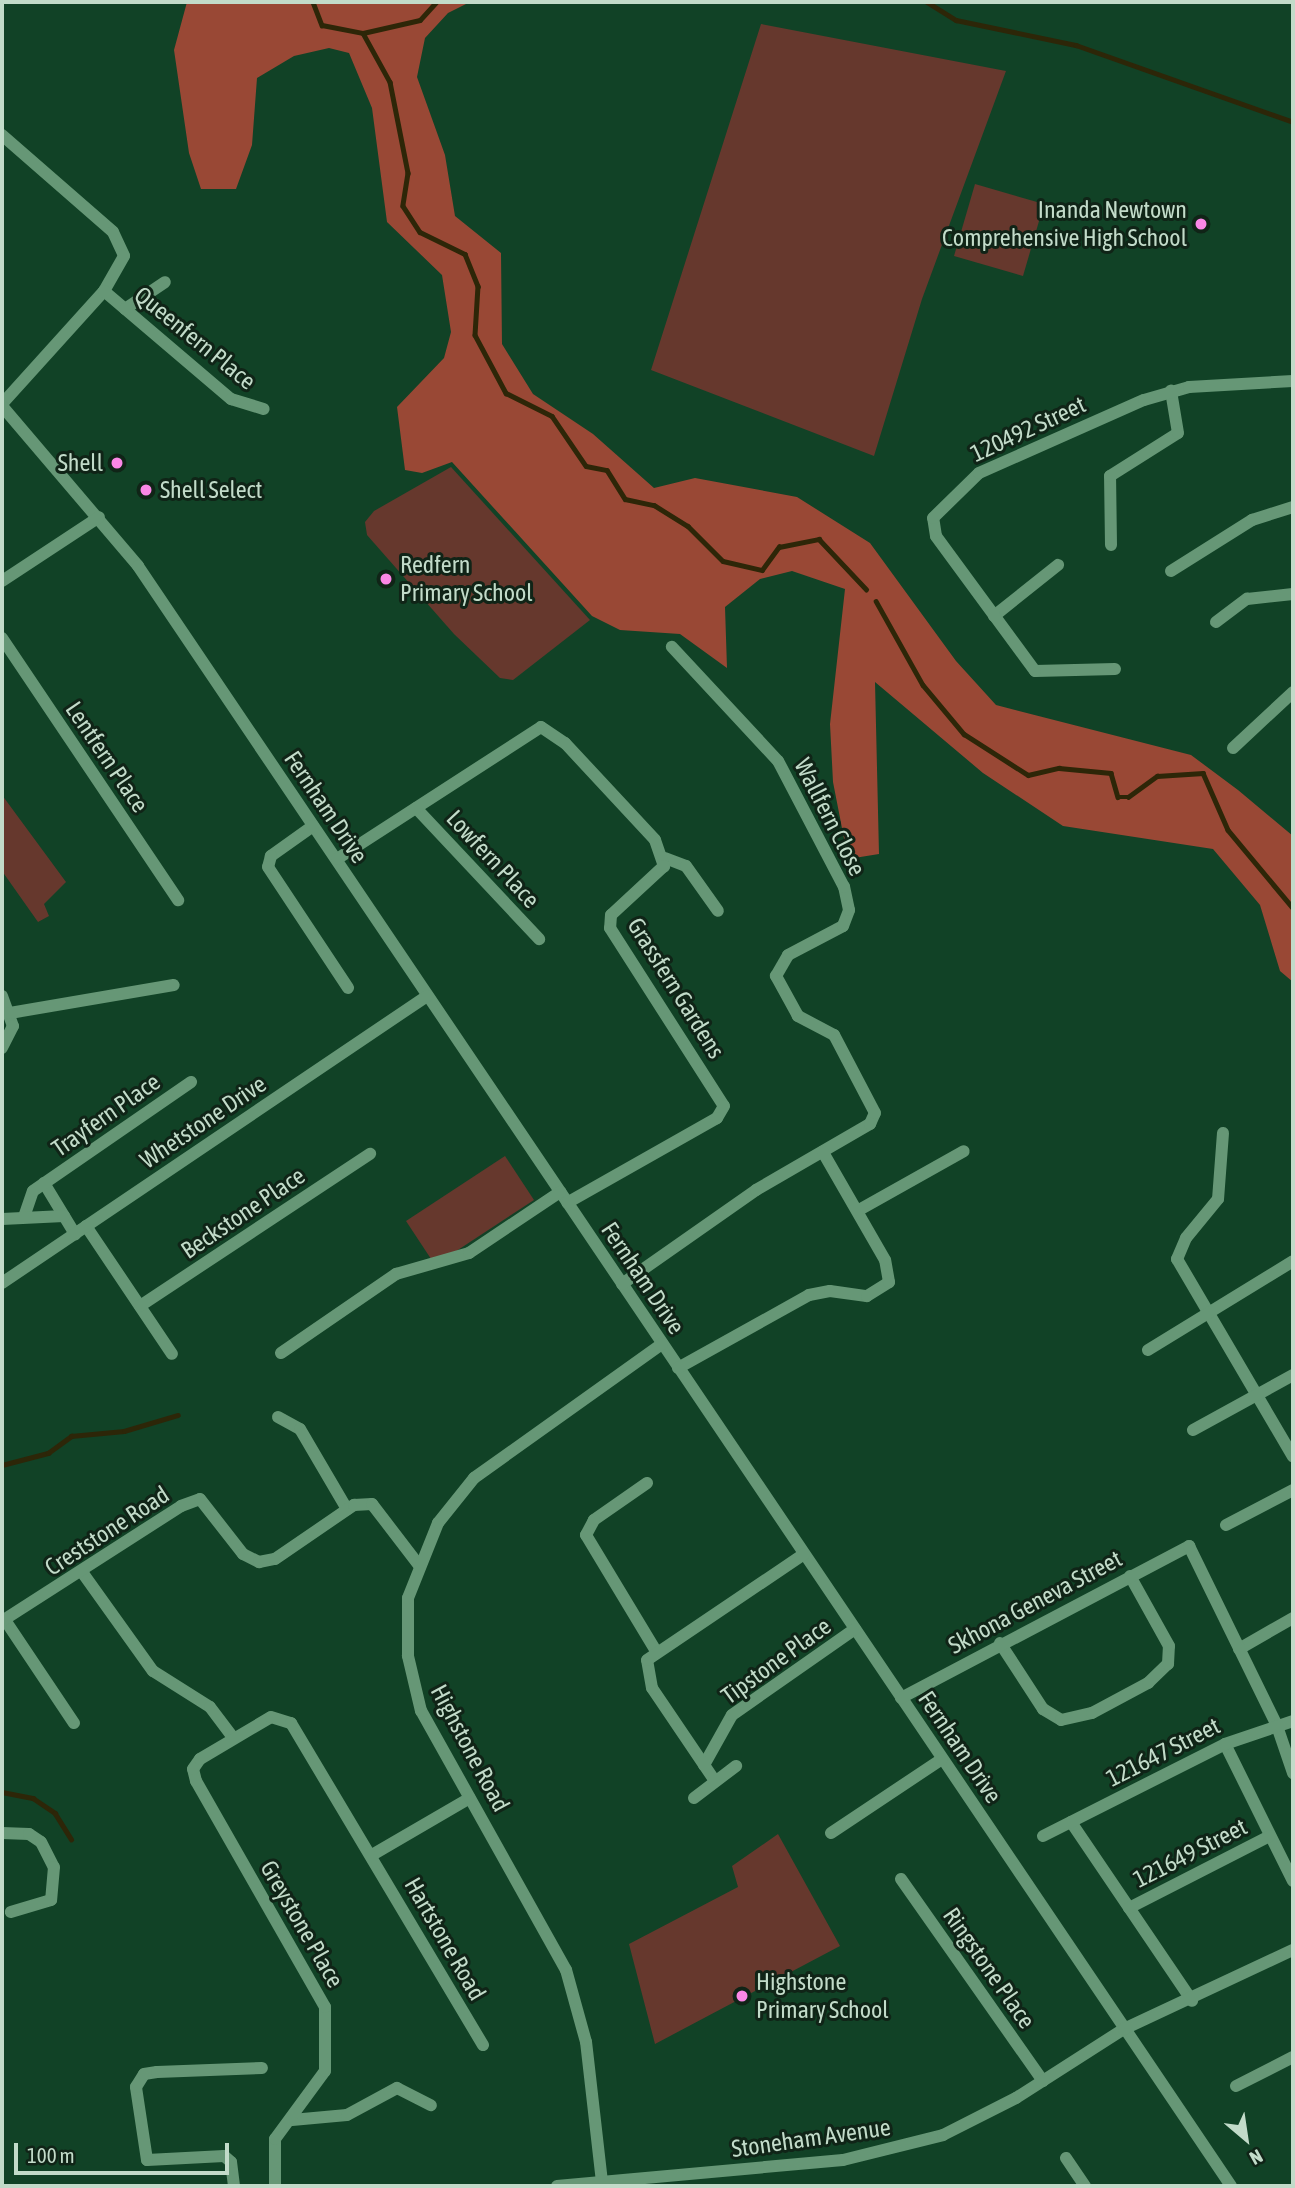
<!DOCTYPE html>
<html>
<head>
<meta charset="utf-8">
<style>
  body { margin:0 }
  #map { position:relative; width:1295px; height:2188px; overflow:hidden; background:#114226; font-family:"Asap Condensed",sans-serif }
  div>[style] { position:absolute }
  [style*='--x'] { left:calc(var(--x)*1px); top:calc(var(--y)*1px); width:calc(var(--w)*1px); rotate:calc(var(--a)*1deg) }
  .green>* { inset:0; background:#66382d }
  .forest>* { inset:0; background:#994835 }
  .stream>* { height:4.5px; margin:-2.25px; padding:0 2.25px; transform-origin:2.25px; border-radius:2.25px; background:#2d2608 }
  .minor>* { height:12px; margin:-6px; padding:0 6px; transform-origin:6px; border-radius:6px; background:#669776 }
  .dots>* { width:19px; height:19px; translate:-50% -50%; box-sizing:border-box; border:4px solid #102417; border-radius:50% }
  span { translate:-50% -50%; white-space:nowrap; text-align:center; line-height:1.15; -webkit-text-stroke:6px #102417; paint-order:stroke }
  .poi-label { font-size:24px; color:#c2dbc9 }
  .right { translate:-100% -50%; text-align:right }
  .left { translate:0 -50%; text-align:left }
  .street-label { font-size:24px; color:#c2dbc9 }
  .frame { position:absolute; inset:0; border:4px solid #c2dbc9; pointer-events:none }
  .north { position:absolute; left:1211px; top:2104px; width:70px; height:70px; -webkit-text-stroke:5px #102417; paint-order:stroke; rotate:151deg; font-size:19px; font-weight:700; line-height:28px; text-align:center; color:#c2dbc9 }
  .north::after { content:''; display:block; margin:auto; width:24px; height:32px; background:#c2dbc9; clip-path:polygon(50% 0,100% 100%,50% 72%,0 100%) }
  .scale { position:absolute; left:14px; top:2143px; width:215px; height:32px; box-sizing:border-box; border:4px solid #c2dbc9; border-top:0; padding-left:9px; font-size:21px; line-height:24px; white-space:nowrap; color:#c2dbc9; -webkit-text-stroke:5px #102417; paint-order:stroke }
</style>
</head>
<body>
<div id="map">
  <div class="green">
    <div style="clip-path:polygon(761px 24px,1006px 71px,922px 299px,874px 456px,651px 370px)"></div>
    <div style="clip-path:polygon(975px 184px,1044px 204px,1023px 276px,954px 256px)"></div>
    <div style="clip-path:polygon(451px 467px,590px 620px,513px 680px,500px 678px,454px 634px,367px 535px,365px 522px,374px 511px)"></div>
    <div style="clip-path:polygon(2px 795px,66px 882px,44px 904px,49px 916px,38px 922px,2px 871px)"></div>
    <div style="clip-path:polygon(505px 1156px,534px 1200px,435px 1265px,406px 1221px)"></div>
    <div style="clip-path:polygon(778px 1834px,840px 1946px,655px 2044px,629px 1944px,738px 1887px,732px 1866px)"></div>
  </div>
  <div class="forest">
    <div style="clip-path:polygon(187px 2px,470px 2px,448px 13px,425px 38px,417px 77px,445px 155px,455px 216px,501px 253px,502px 344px,533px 394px,593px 434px,654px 488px,695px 478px,797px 497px,870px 543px,956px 661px,996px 705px,1191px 755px,1238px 790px,1293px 836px,1293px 982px,1280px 971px,1260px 905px,1213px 849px,1063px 826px,983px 773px,875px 682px,879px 854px,848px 859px,833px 782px,830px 724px,845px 589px,792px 571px,760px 579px,725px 607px,727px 668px,680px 634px,620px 630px,592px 616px,452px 462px,422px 473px,405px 470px,397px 407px,444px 358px,451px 332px,442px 275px,387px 222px,372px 108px,349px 53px,329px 48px,294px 56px,257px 78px,252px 145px,236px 189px,201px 189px,189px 153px,174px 50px)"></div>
  </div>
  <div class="stream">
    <div style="--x:313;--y:2;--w:25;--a:69"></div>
    <div style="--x:322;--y:25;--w:42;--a:11"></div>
    <div style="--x:363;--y:33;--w:58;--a:-12.8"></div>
    <div style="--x:420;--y:20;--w:24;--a:-48"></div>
    <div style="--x:927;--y:2;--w:34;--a:32"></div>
    <div style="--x:956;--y:20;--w:123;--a:11.8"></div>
    <div style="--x:1076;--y:45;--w:230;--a:19.5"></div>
    <div style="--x:363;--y:33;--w:56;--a:61.1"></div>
    <div style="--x:390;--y:82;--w:93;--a:78.8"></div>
    <div style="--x:408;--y:173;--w:33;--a:99"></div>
    <div style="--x:403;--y:206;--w:31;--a:57"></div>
    <div style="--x:420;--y:232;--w:50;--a:26.1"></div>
    <div style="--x:465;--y:254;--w:35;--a:68"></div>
    <div style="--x:478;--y:286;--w:49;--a:93.5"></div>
    <div style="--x:475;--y:335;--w:66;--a:61.9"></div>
    <div style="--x:506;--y:393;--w:51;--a:26.6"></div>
    <div style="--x:552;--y:416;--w:60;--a:55.8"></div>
    <div style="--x:586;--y:466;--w:21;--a:11"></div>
    <div style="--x:607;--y:470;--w:34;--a:58"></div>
    <div style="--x:625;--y:499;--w:30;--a:12"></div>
    <div style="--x:654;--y:505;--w:40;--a:32"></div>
    <div style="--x:688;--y:526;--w:49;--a:45"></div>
    <div style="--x:723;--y:561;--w:40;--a:13"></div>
    <div style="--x:762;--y:570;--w:29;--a:-54"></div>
    <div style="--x:779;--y:547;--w:41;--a:-11.3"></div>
    <div style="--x:819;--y:539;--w:69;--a:46.8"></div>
    <div style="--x:876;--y:601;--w:96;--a:60.8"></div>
    <div style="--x:923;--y:685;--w:64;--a:50.1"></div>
    <div style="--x:964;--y:734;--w:76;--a:32.6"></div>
    <div style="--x:1028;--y:775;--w:32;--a:-13"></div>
    <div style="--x:1059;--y:768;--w:52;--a:5.5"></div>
    <div style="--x:1111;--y:773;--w:25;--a:74"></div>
    <div style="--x:1118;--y:797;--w:10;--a:0"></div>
    <div style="--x:1128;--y:797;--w:36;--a:-36"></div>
    <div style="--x:1157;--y:776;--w:46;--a:-3.7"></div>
    <div style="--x:1203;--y:773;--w:62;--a:66.3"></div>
    <div style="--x:1228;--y:830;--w:102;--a:50.2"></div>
    <div style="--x:2;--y:1465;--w:48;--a:-14.6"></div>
    <div style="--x:48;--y:1453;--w:29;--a:-36"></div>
    <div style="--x:71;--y:1436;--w:53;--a:-5.4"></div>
    <div style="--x:124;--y:1431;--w:56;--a:-16.5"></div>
    <div style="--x:2;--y:1792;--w:32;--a:11"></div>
    <div style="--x:33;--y:1798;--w:27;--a:34"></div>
    <div style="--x:55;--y:1813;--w:31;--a:58"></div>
  </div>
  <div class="minor">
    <div style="--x:2;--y:135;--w:147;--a:41.1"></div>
    <div style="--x:113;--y:232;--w:26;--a:65"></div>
    <div style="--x:124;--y:256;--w:40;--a:119.7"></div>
    <div style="--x:104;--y:291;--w:152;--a:132.1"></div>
    <div style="--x:104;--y:291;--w:167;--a:40.4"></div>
    <div style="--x:231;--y:399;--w:34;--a:17"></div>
    <div style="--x:125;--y:309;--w:48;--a:-34"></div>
    <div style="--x:2;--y:406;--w:210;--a:49.6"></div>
    <div style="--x:138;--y:566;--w:1954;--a:55.99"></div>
    <div style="--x:1111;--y:545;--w:69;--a:-90.8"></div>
    <div style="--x:1110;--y:476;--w:80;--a:-32.3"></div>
    <div style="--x:1178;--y:433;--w:43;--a:-99.5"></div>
    <div style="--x:1171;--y:571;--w:96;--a:-32.2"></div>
    <div style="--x:1252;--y:520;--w:43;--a:-17.6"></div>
    <div style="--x:2;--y:581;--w:116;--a:-33.4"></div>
    <div style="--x:994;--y:616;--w:82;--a:-38.6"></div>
    <div style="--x:1216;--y:622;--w:39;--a:-37"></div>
    <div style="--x:1247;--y:599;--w:46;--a:-6.2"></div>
    <div style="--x:2;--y:638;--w:316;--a:56.1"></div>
    <div style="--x:1115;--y:669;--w:80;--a:178.6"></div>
    <div style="--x:1035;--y:671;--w:167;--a:-126.3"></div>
    <div style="--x:936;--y:536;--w:18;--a:-99"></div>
    <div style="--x:933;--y:518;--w:64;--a:-44.4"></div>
    <div style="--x:979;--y:473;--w:180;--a:-23.9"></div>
    <div style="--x:1144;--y:400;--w:47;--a:-16.1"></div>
    <div style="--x:1189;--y:387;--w:104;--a:-3.3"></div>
    <div style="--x:1233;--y:748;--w:82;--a:-43"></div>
    <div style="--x:416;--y:808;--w:180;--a:46.8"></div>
    <div style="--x:313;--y:826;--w:52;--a:144.5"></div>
    <div style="--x:271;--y:856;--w:11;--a:105"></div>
    <div style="--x:268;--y:867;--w:145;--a:56.5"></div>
    <div style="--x:665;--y:858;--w:22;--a:21"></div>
    <div style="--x:686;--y:866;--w:55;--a:54.6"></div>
    <div style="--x:337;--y:859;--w:243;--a:-32.9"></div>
    <div style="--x:541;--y:727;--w:29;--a:34"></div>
    <div style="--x:565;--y:743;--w:132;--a:47.1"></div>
    <div style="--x:655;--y:840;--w:28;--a:71"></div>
    <div style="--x:664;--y:866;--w:72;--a:137.2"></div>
    <div style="--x:611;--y:915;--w:13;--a:94"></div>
    <div style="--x:610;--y:928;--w:211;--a:57.4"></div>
    <div style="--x:724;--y:1106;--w:14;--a:120"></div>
    <div style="--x:717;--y:1118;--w:172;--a:150.5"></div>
    <div style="--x:2;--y:996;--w:32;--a:70"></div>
    <div style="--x:13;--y:1026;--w:25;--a:117"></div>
    <div style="--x:10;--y:1013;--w:166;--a:-9.7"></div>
    <div style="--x:1223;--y:1133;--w:66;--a:94.3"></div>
    <div style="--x:1218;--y:1199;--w:50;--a:129.4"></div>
    <div style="--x:1186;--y:1238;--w:23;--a:113"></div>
    <div style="--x:1177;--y:1259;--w:229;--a:59.6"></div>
    <div style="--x:44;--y:1183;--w:60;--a:58.7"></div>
    <div style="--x:859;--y:1210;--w:120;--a:-29.3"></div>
    <div style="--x:25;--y:1214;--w:24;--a:-71"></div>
    <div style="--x:33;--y:1191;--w:192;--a:-34.6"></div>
    <div style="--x:2;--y:1219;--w:62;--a:-2.8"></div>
    <div style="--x:86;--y:1226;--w:154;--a:56.1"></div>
    <div style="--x:2;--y:1283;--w:513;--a:-34.03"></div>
    <div style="--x:622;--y:1284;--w:164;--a:-35"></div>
    <div style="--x:756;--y:1190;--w:132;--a:-30.1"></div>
    <div style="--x:870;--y:1124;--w:12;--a:-66"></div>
    <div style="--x:875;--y:1113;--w:88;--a:-117.7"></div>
    <div style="--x:834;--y:1035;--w:41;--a:-152.2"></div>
    <div style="--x:798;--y:1016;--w:46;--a:-118.8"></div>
    <div style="--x:776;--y:976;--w:24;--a:-60"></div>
    <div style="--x:788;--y:955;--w:62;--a:-27.8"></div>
    <div style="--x:843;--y:926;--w:17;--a:-69"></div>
    <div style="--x:849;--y:910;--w:24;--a:-102"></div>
    <div style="--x:844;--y:887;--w:142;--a:-117.6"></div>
    <div style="--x:778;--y:761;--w:156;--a:-132.9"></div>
    <div style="--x:140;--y:1306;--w:276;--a:-33.5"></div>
    <div style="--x:1148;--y:1350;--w:170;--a:-31.5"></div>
    <div style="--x:281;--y:1353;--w:140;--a:-34.5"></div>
    <div style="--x:396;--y:1274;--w:76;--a:-16"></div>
    <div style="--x:469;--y:1253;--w:110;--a:-33.8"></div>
    <div style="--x:678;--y:1368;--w:150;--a:-29.1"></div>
    <div style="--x:809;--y:1295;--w:21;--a:-11"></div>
    <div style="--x:830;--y:1291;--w:37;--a:8"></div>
    <div style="--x:867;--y:1296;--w:26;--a:-32"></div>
    <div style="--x:889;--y:1282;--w:22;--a:-100"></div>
    <div style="--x:885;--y:1260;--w:125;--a:-119.9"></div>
    <div style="--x:278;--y:1417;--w:25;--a:29"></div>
    <div style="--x:300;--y:1429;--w:93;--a:59.6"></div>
    <div style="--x:1193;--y:1430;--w:114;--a:-28.8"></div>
    <div style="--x:647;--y:1483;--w:65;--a:145.1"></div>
    <div style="--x:594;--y:1520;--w:17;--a:118"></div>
    <div style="--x:586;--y:1535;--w:135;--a:58.9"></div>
    <div style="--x:1226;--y:1525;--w:76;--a:-27.6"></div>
    <div style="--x:82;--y:1572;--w:122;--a:54.4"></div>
    <div style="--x:153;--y:1671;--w:67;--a:32.3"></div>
    <div style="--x:210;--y:1707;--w:39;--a:53"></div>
    <div style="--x:5;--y:1620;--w:124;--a:56.2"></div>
    <div style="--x:2;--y:1621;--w:213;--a:-32.7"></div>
    <div style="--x:181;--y:1506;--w:20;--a:-20"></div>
    <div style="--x:200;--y:1499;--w:70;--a:52"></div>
    <div style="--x:243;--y:1554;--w:18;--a:27"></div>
    <div style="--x:259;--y:1562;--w:16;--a:-11"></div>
    <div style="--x:275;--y:1559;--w:96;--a:-34.4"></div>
    <div style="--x:354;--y:1505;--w:18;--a:-3"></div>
    <div style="--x:372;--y:1504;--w:76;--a:52.5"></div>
    <div style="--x:1000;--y:1643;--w:79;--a:56.9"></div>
    <div style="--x:1043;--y:1709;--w:21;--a:31"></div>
    <div style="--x:1061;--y:1720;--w:32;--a:-13"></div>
    <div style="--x:1092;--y:1713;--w:64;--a:-28.2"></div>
    <div style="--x:1148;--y:1683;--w:28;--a:-44"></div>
    <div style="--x:1168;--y:1664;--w:18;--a:-87"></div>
    <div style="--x:1169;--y:1646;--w:80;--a:-119.1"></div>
    <div style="--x:1239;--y:1649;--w:62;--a:-29.9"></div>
    <div style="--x:901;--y:1698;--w:326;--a:-27.8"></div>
    <div style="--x:1189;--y:1546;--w:200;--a:63.9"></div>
    <div style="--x:1277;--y:1726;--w:50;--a:71.2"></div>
    <div style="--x:1225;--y:1744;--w:153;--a:63.6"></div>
    <div style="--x:704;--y:1765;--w:57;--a:-60.8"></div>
    <div style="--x:732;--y:1715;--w:150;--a:-35"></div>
    <div style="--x:715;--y:1781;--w:112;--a:-124.1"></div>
    <div style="--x:652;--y:1688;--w:28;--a:-100"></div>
    <div style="--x:647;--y:1660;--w:189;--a:-34"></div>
    <div style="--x:694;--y:1798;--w:53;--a:-37.3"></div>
    <div style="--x:1071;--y:1822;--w:216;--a:55.9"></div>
    <div style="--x:2;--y:1833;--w:27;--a:2"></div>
    <div style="--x:29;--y:1834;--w:14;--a:34"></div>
    <div style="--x:41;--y:1842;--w:28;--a:63"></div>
    <div style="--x:54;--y:1867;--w:33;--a:95"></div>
    <div style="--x:51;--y:1900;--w:42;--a:163.3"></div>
    <div style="--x:831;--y:1833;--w:133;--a:-33.7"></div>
    <div style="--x:1043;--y:1836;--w:204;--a:-26.8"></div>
    <div style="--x:1225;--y:1744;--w:72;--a:-18.7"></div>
    <div style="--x:372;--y:1855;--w:113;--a:-30.2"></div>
    <div style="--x:901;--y:1879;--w:247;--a:54.9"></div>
    <div style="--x:1129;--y:1908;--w:158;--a:-27.1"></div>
    <div style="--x:1236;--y:2086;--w:64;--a:-27"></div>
    <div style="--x:292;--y:2120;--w:55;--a:-5.2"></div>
    <div style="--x:347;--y:2115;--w:57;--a:-28.4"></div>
    <div style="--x:397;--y:2088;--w:38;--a:27"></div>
    <div style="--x:1066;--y:2158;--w:34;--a:56"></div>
    <div style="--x:602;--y:2182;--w:141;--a:-96.5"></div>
    <div style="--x:586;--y:2042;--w:75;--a:-105.5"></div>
    <div style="--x:566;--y:1970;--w:297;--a:-119.2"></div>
    <div style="--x:421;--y:1711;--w:57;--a:-103.3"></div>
    <div style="--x:408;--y:1656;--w:58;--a:-90"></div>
    <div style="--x:408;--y:1598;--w:81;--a:-68.2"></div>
    <div style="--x:438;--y:1523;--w:58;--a:-51.3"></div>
    <div style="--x:474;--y:1478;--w:231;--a:-35.5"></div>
    <div style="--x:234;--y:2186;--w:24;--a:-97"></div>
    <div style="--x:231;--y:2162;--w:9;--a:-139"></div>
    <div style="--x:224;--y:2156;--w:77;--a:177"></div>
    <div style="--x:147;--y:2160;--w:74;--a:-98.6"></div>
    <div style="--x:136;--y:2087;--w:15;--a:-58"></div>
    <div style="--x:144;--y:2074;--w:13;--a:-9"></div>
    <div style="--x:157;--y:2072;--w:105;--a:-2.2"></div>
    <div style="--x:275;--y:2186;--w:47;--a:-90"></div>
    <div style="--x:275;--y:2139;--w:84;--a:-53.7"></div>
    <div style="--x:325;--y:2071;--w:64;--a:-90"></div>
    <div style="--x:325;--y:2007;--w:260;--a:-119.7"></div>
    <div style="--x:196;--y:1781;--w:12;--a:-104"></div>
    <div style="--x:193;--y:1769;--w:12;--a:-55"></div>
    <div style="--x:200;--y:1759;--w:82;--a:-30.6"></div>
    <div style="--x:271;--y:1717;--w:21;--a:17"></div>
    <div style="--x:291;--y:1723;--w:375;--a:59.2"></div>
    <div style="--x:557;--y:2186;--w:287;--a:-5.2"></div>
    <div style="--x:843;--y:2160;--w:103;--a:-14"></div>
    <div style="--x:943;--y:2135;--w:82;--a:-26.9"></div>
    <div style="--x:1016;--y:2098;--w:128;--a:-32.6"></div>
    <div style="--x:1124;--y:2029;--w:187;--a:-25.1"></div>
  </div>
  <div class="dots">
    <div style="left:1201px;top:224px;background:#fb87e6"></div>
    <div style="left:117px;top:463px;background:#fb87e6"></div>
    <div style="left:146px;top:490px;background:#fb87e6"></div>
    <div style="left:386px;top:579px;background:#fb87e6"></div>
    <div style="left:742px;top:1996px;background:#fb87e6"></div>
  </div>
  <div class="poi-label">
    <span class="right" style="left:1187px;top:224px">Inanda Newtown<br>Comprehensive High School</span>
    <span class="right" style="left:103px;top:463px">Shell</span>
    <span class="left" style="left:160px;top:490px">Shell Select</span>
    <span class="left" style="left:400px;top:579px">Redfern<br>Primary School</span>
    <span class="left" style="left:756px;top:1996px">Highstone<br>Primary School</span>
  </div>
  <div class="street-label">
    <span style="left:195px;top:338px;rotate:39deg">Queenfern Place</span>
    <span style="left:1028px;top:429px;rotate:-25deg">120492 Street</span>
    <span style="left:107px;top:757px;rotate:56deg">Lentfern Place</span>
    <span style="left:326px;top:807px;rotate:56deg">Fernham Drive</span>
    <span style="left:830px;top:817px;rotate:63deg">Wallfern Close</span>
    <span style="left:493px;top:859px;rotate:47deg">Lowfern Place</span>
    <span style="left:676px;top:988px;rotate:58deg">Grassfern Gardens</span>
    <span style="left:106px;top:1115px;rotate:-35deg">Trayfern Place</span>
    <span style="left:203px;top:1122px;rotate:-34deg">Whetstone Drive</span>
    <span style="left:243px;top:1213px;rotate:-34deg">Beckstone Place</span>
    <span style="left:643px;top:1278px;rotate:56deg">Fernham Drive</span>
    <span style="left:107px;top:1531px;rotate:-33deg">Creststone Road</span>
    <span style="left:1035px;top:1602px;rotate:-28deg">Skhona Geneva Street</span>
    <span style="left:776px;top:1661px;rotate:-36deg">Tipstone Place</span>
    <span style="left:960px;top:1747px;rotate:56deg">Fernham Drive</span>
    <span style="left:470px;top:1748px;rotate:62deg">Highstone Road</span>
    <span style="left:1163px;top:1752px;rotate:-27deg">121647 Street</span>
    <span style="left:1190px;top:1853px;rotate:-27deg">121649 Street</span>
    <span style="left:302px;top:1924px;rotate:60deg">Greystone Place</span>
    <span style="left:445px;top:1939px;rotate:60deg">Hartstone Road</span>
    <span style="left:989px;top:1968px;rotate:55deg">Ringstone Place</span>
    <span style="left:811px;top:2138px;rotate:-8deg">Stoneham Avenue</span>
  </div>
  <div class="frame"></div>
  <div class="north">N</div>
  <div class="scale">100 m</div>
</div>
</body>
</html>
